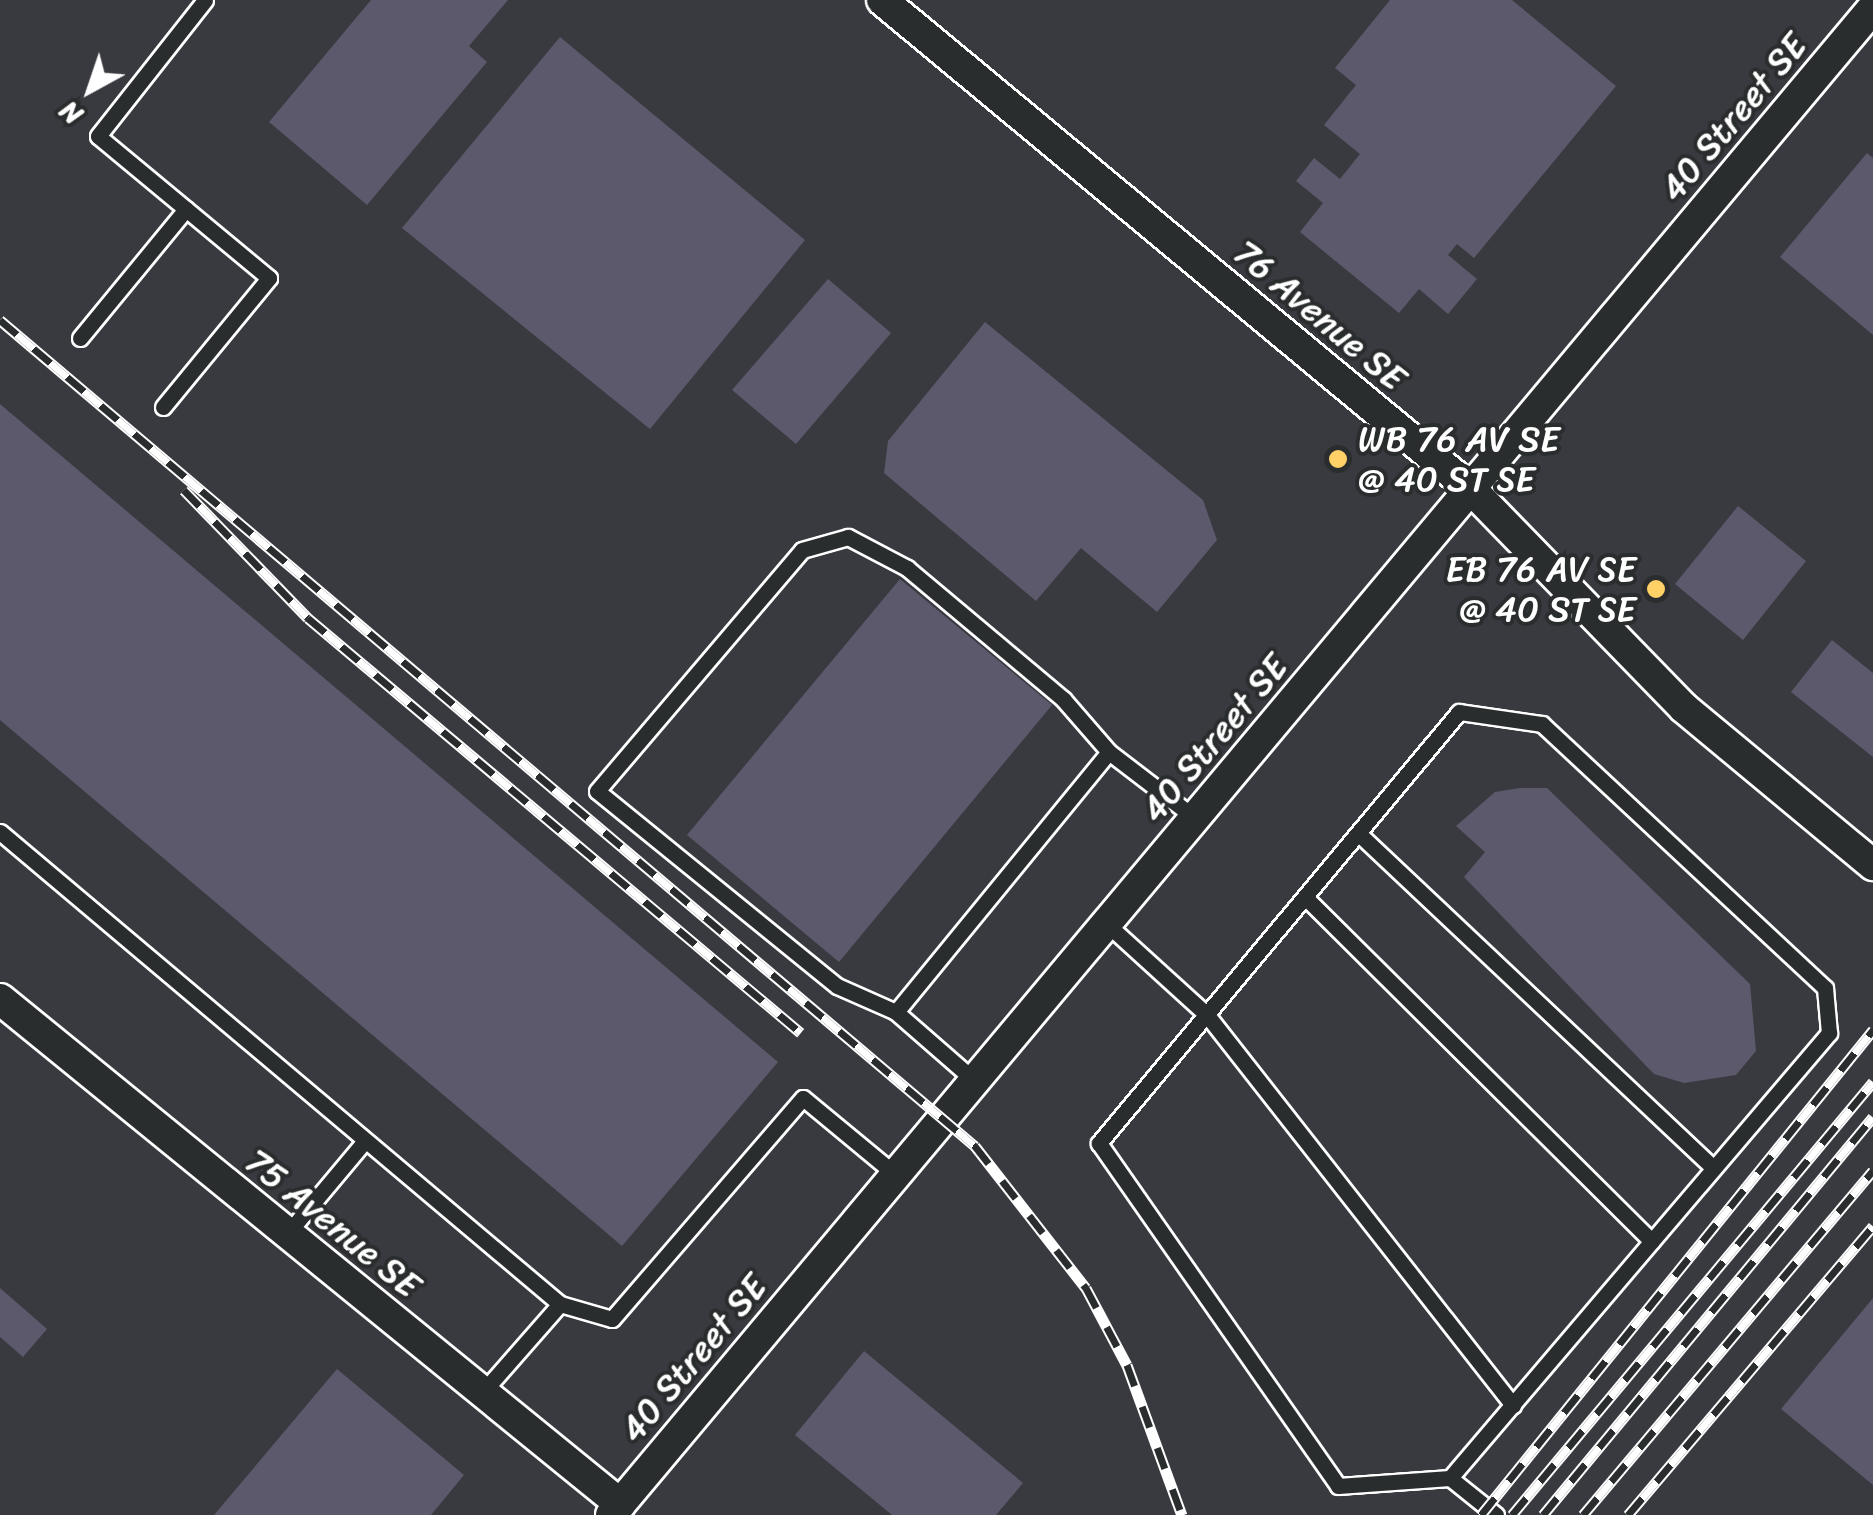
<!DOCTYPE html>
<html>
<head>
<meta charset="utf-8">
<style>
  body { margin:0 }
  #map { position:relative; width:1873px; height:1515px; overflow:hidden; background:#2a2d2e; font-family:Sriracha,sans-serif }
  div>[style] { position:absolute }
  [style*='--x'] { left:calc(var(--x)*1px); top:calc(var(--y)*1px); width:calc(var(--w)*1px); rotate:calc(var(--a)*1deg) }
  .built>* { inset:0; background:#393a40 }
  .building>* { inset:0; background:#5b596b }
  .roads { filter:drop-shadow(2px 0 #fff) drop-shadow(-2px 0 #fff) drop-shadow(0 2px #fff) drop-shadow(0 -2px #fff) }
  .lane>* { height:15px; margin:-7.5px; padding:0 7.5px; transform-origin:7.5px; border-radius:7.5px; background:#2a2d2e }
  .street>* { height:30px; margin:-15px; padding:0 15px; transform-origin:15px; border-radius:15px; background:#2a2d2e }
  .rail>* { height:11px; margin-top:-5.5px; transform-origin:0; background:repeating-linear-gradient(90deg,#2a2d2e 0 22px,#fff 0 44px); box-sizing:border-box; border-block:2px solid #fff }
  .dots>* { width:28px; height:28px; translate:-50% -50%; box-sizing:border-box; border:5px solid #2a2d2e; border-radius:50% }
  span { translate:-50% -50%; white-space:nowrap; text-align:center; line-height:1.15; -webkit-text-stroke:8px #2a2d2e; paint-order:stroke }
  .street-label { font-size:35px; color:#fff }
  .poi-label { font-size:35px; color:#fff }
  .left { translate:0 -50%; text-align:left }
  .right { translate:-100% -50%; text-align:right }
  .north { position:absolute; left:40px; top:40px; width:100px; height:100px; -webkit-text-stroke:8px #2a2d2e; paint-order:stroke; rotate:220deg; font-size:28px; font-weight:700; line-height:40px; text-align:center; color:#fff }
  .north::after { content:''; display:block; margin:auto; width:35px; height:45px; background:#fff; clip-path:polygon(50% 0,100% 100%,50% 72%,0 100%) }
</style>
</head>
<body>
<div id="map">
  <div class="built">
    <div style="clip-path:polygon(0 0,1873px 0,1873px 1515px,0 1515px)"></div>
  </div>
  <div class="building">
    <div style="clip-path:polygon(371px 0,508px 0,469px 46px,487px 62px,367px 205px,269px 122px)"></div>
    <div style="clip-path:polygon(1390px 0,1512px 0,1616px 86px,1474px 258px,1457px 244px,1448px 255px,1477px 279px,1448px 314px,1419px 289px,1399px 313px,1300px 232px,1323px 203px,1296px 181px,1314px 158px,1340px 179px,1360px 154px,1324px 125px,1356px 85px,1335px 68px)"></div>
    <div style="clip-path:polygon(560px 37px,805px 240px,650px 429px,402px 228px)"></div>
    <div style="clip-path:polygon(1867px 153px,1873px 158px,1873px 335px,1780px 257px)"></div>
    <div style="clip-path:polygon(828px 279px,891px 333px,796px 444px,732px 390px)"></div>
    <div style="clip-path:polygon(985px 322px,1203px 500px,1217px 540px,1157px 612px,1081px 548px,1036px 601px,884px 473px,888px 441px)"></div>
    <div style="clip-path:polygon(0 404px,778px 1062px,622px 1246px,0 720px)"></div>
    <div style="clip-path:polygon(1738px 506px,1806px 561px,1743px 640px,1675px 584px)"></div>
    <div style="clip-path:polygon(900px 579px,1052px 705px,839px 962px,687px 835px)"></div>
    <div style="clip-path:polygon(1832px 640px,1873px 673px,1873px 757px,1791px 692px)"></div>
    <div style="clip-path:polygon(1520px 788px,1547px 788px,1750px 984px,1756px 1051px,1736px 1075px,1684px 1083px,1654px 1074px,1464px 877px,1485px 852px,1456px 826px,1495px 792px)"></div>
    <div style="clip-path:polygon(0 1288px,47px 1329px,23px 1357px,0 1337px)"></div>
    <div style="clip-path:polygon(1873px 1298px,1873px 1485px,1781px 1409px)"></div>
    <div style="clip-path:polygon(864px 1351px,1023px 1483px,996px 1515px,892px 1515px,795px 1435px)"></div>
    <div style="clip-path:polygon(337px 1369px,464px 1475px,431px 1515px,214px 1515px)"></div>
  </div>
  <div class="roads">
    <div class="lane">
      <div style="--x:80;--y:338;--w:167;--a:-50.6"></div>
      <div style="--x:163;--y:407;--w:167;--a:-50.6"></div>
      <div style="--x:269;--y:278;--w:222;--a:-140.3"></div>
      <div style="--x:98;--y:136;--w:173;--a:-51.8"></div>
      <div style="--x:0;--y:832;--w:732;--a:40.13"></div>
      <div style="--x:560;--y:1304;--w:54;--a:16.1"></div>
      <div style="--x:612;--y:1319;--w:292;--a:-49.2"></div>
      <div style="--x:803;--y:1098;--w:121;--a:39.6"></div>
      <div style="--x:1359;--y:834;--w:487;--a:43.3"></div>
      <div style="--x:1306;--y:898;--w:487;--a:44.8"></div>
      <div style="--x:1107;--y:924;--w:135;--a:42.3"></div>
      <div style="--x:1207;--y:1015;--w:496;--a:51.9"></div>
      <div style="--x:896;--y:1012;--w:64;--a:-156.2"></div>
      <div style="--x:837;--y:986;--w:309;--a:-140.9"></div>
      <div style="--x:597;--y:791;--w:316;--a:-49.6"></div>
      <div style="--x:802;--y:550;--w:48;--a:-15.8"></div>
      <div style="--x:848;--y:537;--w:67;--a:27.7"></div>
      <div style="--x:907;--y:568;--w:204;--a:40"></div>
      <div style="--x:1063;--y:699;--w:70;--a:49"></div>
      <div style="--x:975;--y:1081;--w:105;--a:-138.9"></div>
      <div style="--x:896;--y:1012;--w:336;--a:-50.7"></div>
      <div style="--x:1109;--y:752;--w:108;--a:37.5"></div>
      <div style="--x:287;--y:1234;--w:119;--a:-50.1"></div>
      <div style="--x:482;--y:1393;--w:118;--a:-48.8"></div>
      <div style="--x:1450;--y:1478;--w:585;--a:-49.58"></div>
      <div style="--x:1829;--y:1033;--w:45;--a:-95.1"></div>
      <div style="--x:1825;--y:988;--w:387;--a:-137"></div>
      <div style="--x:1542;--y:724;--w:84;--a:-171.8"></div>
      <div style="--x:1459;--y:712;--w:562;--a:129.87"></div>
      <div style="--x:1099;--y:1143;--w:418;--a:55.1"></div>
      <div style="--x:1338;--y:1486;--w:112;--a:-4.1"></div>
      <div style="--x:1450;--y:1478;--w:59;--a:38.8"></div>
    </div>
    <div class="street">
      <div style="--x:882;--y:0;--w:766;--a:39.7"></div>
      <div style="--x:1471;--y:489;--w:305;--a:45.8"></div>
      <div style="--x:1684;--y:708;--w:246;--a:39.7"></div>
      <div style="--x:0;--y:999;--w:800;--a:39.16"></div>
      <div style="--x:611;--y:1515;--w:1966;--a:-50.06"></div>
    </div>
  </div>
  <div class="rail">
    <div style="--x:0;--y:320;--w:1278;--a:40.27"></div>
    <div style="--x:975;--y:1146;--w:180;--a:52"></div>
    <div style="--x:1086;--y:1288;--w:87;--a:62"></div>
    <div style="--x:1127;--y:1365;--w:160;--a:69.9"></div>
    <div style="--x:184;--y:490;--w:178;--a:45.9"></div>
    <div style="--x:308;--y:618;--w:644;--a:40.09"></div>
    <div style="--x:1481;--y:1515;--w:624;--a:-51.05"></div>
    <div style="--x:1512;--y:1515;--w:564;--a:-50.18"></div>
    <div style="--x:1543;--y:1515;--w:517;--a:-50.34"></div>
    <div style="--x:1583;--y:1515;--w:450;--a:-49.9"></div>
    <div style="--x:1628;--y:1515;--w:379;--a:-49.7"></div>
  </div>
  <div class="dots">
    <div style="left:1338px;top:459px;background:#ffd166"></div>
    <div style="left:1656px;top:589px;background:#ffd166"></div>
  </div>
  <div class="street-label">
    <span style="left:1733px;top:117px;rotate:-50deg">40 Street SE</span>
    <span style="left:1320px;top:315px;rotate:40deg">76 Avenue SE</span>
    <span style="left:1214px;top:738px;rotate:-50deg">40 Street SE</span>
    <span style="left:333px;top:1223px;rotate:39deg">75 Avenue SE</span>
    <span style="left:693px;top:1358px;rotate:-50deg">40 Street SE</span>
  </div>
  <div class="poi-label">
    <span class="left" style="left:1358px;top:459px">WB 76 AV SE<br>@ 40 ST SE</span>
    <span class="right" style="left:1636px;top:589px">EB 76 AV SE<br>@ 40 ST SE</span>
  </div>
  <div class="north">N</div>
</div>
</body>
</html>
